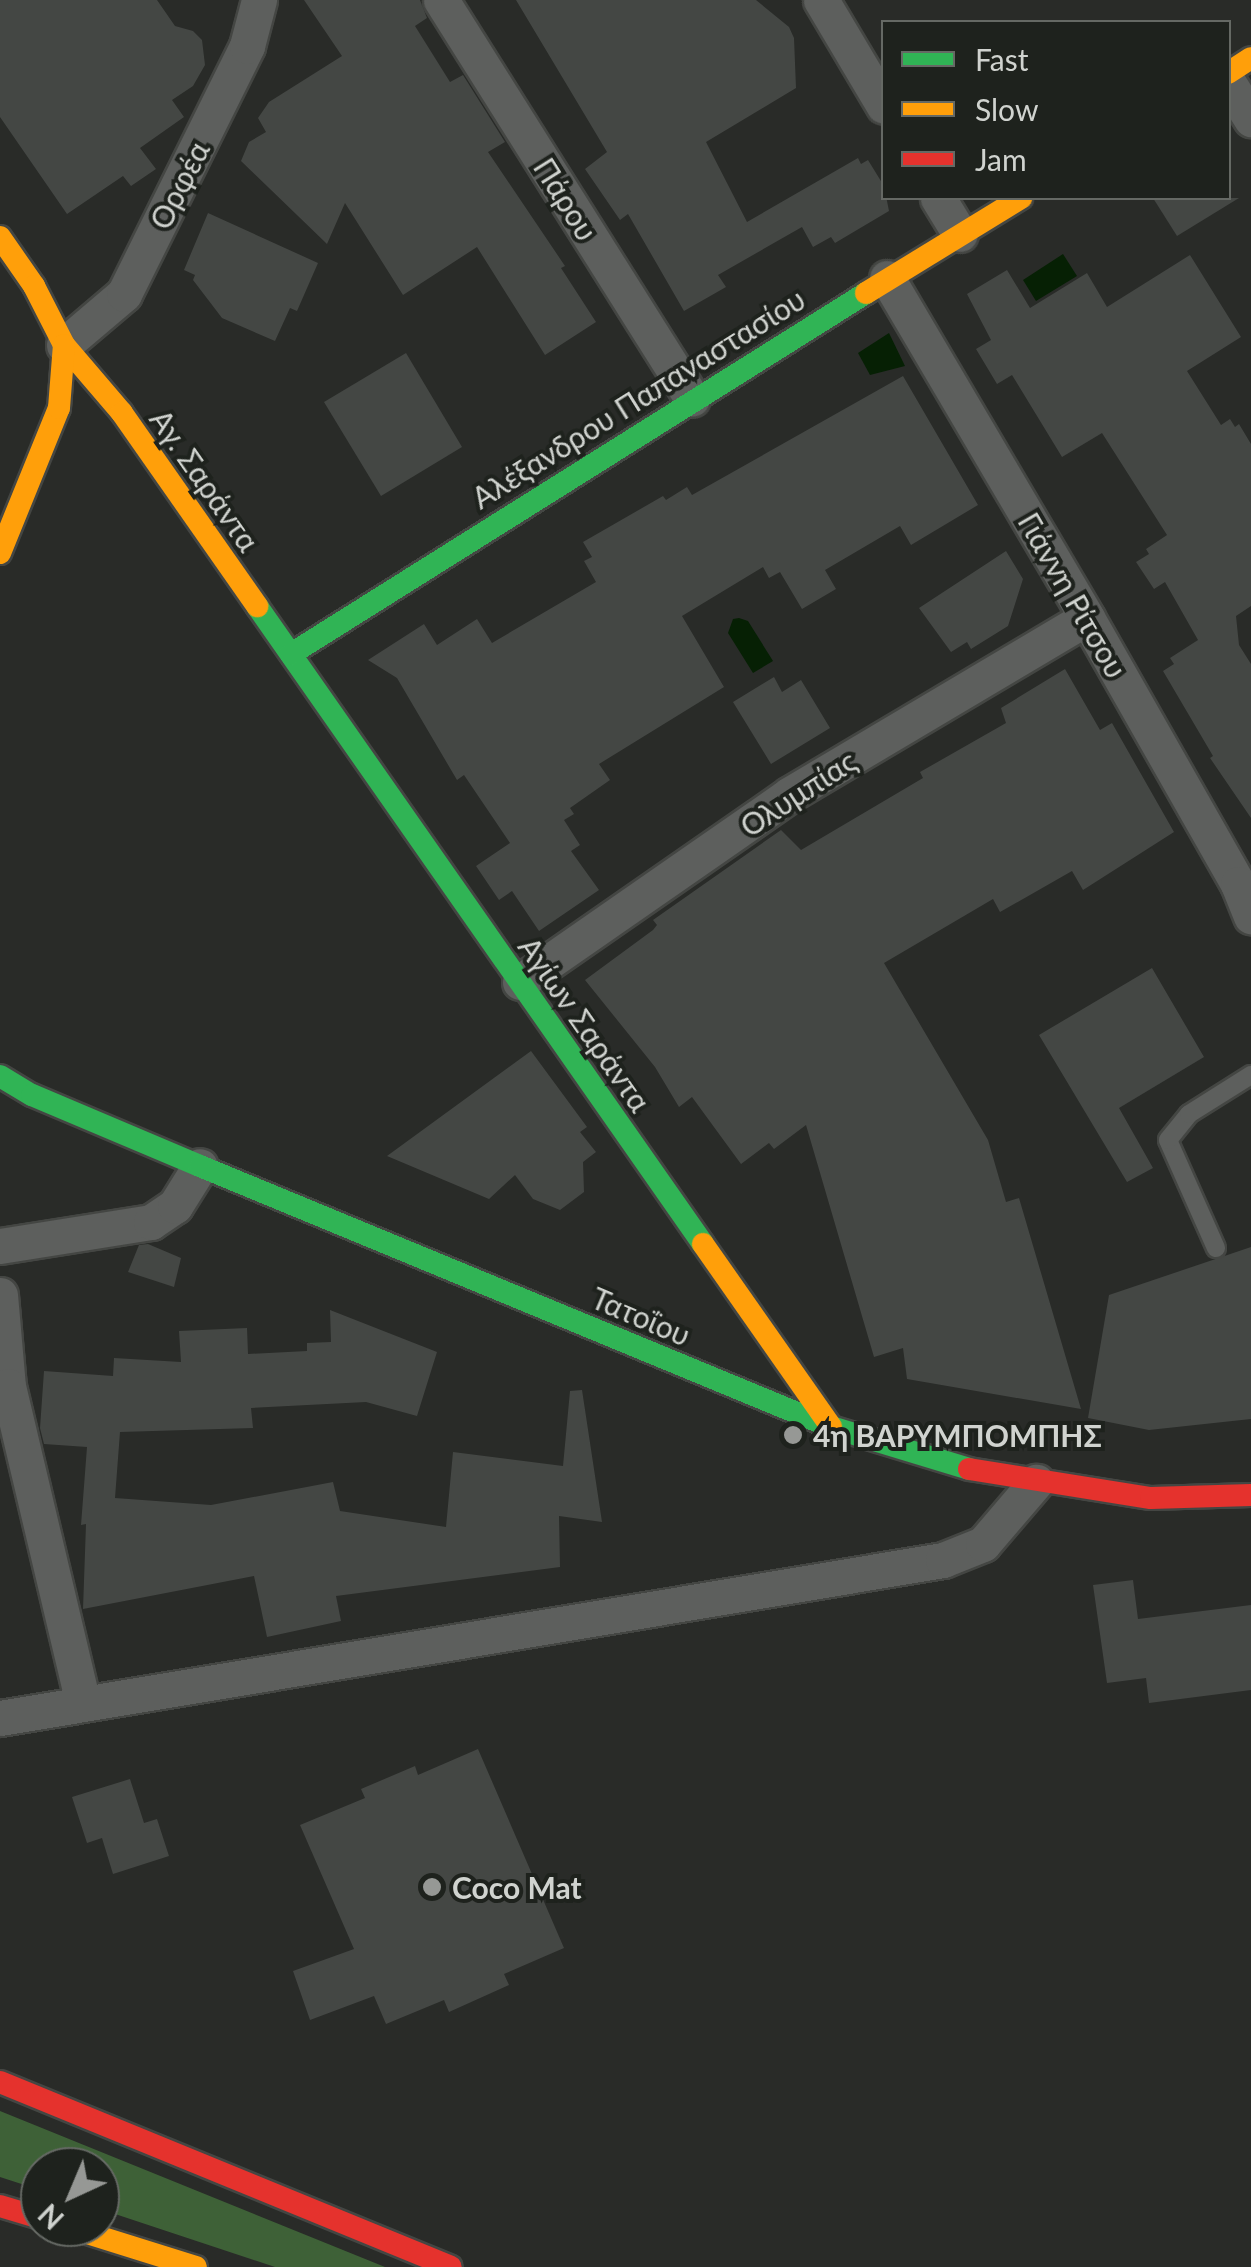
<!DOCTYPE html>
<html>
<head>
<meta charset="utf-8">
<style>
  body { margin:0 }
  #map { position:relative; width:1251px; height:2267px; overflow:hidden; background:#292b28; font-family:Lato,sans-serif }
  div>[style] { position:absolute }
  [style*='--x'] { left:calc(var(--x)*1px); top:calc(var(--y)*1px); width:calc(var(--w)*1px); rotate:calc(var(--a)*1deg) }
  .forest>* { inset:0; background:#3e6137 }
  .water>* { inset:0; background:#062004 }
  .building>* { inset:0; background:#444744 }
  .roads { filter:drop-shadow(2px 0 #444643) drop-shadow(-2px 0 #444643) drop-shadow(0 2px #444643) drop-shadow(0 -2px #444643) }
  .lane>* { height:18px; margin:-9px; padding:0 9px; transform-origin:9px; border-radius:9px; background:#5d5f5d }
  .street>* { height:35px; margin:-17.5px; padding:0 17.5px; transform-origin:17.5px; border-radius:17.5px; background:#5d5f5d }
  .fast>* { height:22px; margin:-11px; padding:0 11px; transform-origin:11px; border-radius:11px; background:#30b455 }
  .slow>* { height:22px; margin:-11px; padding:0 11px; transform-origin:11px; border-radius:11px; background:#ff9f0a }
  .jam>* { height:22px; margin:-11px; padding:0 11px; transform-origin:11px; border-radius:11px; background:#e5322d }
  .dots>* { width:28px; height:28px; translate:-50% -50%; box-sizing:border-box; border:5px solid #1e221d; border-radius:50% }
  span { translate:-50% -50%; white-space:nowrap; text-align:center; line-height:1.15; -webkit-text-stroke:8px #1e221d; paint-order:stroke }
  .street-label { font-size:30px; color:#d0d3cf }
  .poi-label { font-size:30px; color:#d0d3cf; font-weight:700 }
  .left { translate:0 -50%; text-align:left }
  .legend { position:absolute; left:881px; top:20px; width:350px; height:180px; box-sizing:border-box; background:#1e221d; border:2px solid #656964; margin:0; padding:12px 18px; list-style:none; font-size:30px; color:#d0d3cf }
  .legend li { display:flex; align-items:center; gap:20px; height:50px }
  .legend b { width:50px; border:2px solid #656964 }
  .north { position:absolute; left:20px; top:2147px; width:100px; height:100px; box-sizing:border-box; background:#1e221d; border:2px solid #656964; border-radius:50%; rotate:224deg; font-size:28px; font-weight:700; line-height:40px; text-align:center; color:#d0d3cf }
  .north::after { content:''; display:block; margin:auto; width:35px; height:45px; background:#969895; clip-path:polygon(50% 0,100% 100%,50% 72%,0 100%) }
</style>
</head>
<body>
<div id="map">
  <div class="forest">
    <div style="clip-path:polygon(0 2111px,385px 2267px,275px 2267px,100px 2209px,100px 2167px,40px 2167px,40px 2190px,0 2177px)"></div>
  </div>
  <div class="water">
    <div style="clip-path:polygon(1063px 254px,1077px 276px,1036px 301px,1023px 280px)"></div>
    <div style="clip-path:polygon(889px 333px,905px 366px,870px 375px,858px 353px)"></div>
    <div style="clip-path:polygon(739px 618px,748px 621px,773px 661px,753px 673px,728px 633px,733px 619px)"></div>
  </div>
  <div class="building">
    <div style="clip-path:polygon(0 0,157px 0,175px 26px,193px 31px,202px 40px,205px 65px,193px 86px,172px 100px,184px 117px,140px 148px,156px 169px,131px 186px,123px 176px,67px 214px,0 117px)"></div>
    <div style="clip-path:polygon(304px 0,420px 0,427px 18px,415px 26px,450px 82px,463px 75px,505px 142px,488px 152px,565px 266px,561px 268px,596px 322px,545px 355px,477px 247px,403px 295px,345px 203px,327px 244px,241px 161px,249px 142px,266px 132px,258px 118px,269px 102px,342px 56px)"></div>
    <div style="clip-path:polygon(516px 0,756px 0,789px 27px,794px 38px,796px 88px,706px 142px,747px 222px,858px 158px,861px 164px,868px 160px,884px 186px,889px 211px,835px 243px,831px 237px,813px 247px,802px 227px,718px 275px,726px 287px,684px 311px,628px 214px,620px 220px,585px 169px,607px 152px)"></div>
    <div style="clip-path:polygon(1153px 198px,1239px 198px,1177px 236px)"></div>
    <div style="clip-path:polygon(208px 213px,318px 263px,297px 311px,290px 308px,275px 341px,222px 318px,193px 280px,195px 275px,184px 270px)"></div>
    <div style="clip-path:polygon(1190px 255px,1241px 337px,1187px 371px,1221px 425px,1230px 419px,1235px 427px,1239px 424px,1251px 444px,1251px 606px,1236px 616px,1239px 645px,1251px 664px,1251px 818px,1210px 758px,1213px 756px,1163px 671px,1174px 664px,1170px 658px,1198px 640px,1165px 582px,1154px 589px,1136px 562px,1149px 554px,1146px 549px,1167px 535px,1102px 433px,1062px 457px,1012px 375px,997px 384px,976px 349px,991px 340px,967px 294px,1007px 270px,1030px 308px,1087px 273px,1107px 307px)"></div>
    <div style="clip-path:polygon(406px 353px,462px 447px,381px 496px,324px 402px)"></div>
    <div style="clip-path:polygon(903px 376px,978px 505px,911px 545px,900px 526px,825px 570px,836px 589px,802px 609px,780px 572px,769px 578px,763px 567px,682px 616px,724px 687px,599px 764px,610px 780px,570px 808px,574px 814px,564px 820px,580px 845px,571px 851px,599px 890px,539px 931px,512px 891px,499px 900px,476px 866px,510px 843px,464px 775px,457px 780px,397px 678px,368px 660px,424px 624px,437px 645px,477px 619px,492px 643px,596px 582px,584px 561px,592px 557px,583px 542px,663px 496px,666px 500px,687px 487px,692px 495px)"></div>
    <div style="clip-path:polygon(1006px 551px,1023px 579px,1008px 626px,971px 649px,967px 642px,951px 652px,919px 608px)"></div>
    <div style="clip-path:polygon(1065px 669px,1100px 730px,1112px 723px,1174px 832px,1083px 890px,1072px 871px,1000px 912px,993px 899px,884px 963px,988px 1140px,1006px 1202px,1019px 1198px,1081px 1409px,907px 1379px,903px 1348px,874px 1357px,806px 1125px,774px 1149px,769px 1143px,741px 1164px,692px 1097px,679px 1107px,655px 1067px,585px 980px,653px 930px,657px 925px,653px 920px,781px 830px,801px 850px,923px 778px,920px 772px,1006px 723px,1001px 708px)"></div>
    <div style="clip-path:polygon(774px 677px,782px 692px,801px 680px,830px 728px,771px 764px,733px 702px)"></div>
    <div style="clip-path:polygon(1152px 968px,1204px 1057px,1119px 1108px,1153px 1168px,1127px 1182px,1039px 1035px)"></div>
    <div style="clip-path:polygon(531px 1051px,587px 1127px,580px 1132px,596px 1152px,583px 1162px,584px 1192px,560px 1210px,533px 1199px,515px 1175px,489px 1199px,387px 1156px)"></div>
    <div style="clip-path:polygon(148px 1244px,181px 1258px,174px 1287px,128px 1272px,139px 1245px)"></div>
    <div style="clip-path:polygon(1251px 1247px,1251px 1419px,1149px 1430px,1088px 1418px,1109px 1295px)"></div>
    <div style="clip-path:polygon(330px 1310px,437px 1352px,417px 1416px,366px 1402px,251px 1408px,253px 1428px,120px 1432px,115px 1498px,211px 1505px,333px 1482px,340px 1511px,446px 1527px,453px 1452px,563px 1466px,570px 1391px,582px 1390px,602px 1522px,559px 1516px,560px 1567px,336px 1596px,341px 1621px,267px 1637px,254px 1576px,83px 1609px,86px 1524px,81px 1525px,87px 1447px,44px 1444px,40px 1428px,44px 1371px,113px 1376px,114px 1358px,181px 1362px,179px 1331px,247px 1328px,248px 1354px,307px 1351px,307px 1343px,331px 1342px)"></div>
    <div style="clip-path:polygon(1133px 1580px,1138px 1619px,1251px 1605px,1251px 1690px,1149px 1703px,1146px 1678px,1107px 1683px,1093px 1585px)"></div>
    <div style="clip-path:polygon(478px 1749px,564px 1948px,504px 1974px,509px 1985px,449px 2012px,444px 2000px,386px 2024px,374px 1996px,310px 2020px,293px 1971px,354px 1949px,300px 1825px,365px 1798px,361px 1789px,415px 1766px,418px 1775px)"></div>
    <div style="clip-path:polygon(130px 1779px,144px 1823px,157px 1819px,169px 1856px,113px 1874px,102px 1838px,87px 1843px,72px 1797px)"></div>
  </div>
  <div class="roads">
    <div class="lane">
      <div style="--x:1216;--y:1248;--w:118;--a:-114"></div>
      <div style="--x:1168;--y:1140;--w:33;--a:-51"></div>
      <div style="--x:1189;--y:1114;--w:73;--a:-32.2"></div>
    </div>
    <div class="street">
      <div style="--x:441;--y:0;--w:471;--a:57.8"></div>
      <div style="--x:821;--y:0;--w:123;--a:59.3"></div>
      <div style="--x:1228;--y:82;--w:44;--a:58.1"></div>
      <div style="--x:938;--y:198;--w:42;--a:58.6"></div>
      <div style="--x:887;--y:278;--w:394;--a:59.5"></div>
      <div style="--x:1087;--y:618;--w:306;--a:60.4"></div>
      <div style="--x:1238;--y:884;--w:35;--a:68"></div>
      <div style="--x:64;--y:345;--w:79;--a:-40.4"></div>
      <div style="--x:124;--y:294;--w:277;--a:-63.6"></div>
      <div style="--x:247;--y:46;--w:48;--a:-75.4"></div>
      <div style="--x:520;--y:982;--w:329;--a:-34.8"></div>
      <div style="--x:790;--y:794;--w:345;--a:-30.7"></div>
      <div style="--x:0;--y:1246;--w:153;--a:-9"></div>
      <div style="--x:151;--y:1222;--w:29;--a:-34"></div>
      <div style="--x:175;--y:1206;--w:47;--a:-58"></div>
      <div style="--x:0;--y:1295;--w:91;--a:85"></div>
      <div style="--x:8;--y:1386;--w:326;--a:76.7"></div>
      <div style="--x:0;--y:1718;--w:956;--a:-9.51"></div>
      <div style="--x:943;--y:1560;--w:43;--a:-21.8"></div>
      <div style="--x:983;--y:1544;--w:82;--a:-49.5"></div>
    </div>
    <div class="fast">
      <div style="--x:257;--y:606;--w:778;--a:55.04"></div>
      <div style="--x:291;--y:654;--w:679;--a:-32.12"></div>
      <div style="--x:0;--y:1076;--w:37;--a:31"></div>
      <div style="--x:32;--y:1095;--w:182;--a:22.9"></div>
      <div style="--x:200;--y:1166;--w:683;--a:22.47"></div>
      <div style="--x:831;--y:1427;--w:144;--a:16.9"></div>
    </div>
    <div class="slow">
      <div style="--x:1228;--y:73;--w:27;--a:-33"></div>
      <div style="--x:0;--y:237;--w:60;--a:55.2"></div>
      <div style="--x:34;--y:286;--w:66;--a:63"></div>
      <div style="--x:64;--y:345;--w:89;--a:49.5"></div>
      <div style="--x:122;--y:413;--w:236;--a:55"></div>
      <div style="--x:866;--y:293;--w:182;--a:-31.5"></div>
      <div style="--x:0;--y:553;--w:157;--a:-67.9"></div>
      <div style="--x:59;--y:408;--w:63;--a:-85.5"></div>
      <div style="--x:703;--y:1244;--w:223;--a:55"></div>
      <div style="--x:68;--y:2227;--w:134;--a:17.4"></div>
    </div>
    <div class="jam">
      <div style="--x:969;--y:1469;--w:184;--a:9.1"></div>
      <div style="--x:1151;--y:1498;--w:100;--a:-1.7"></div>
      <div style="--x:0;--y:2082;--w:487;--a:22.3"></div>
      <div style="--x:0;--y:2206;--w:42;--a:16.7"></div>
    </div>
  </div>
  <div class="dots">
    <div style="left:793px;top:1435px;background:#969895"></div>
    <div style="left:432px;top:1887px;background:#969895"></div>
  </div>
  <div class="street-label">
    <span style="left:179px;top:185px;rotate:-63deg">Ορφέα</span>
    <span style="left:566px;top:199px;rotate:58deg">Πάρου</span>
    <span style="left:638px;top:398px;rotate:-32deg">Αλέξανδρου Παπαναστασίου</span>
    <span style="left:205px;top:480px;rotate:55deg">Αγ. Σαράντα</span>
    <span style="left:1073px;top:595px;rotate:60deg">Γιάννη Ρίτσου</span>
    <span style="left:798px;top:793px;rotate:-33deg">Ολυμπίας</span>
    <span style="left:585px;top:1024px;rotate:55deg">Αγίων Σαράντα</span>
    <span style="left:641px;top:1316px;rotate:23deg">Τατοΐου</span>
  </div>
  <div class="poi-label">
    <span class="left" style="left:813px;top:1435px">4η ΒΑΡΥΜΠΟΜΠΗΣ</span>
    <span class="left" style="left:452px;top:1887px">Coco Mat</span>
  </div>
  <ul class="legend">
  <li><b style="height:12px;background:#30b455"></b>Fast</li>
  <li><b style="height:12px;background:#ff9f0a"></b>Slow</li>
  <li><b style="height:12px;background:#e5322d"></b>Jam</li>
  </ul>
  <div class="north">N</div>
</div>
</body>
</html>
